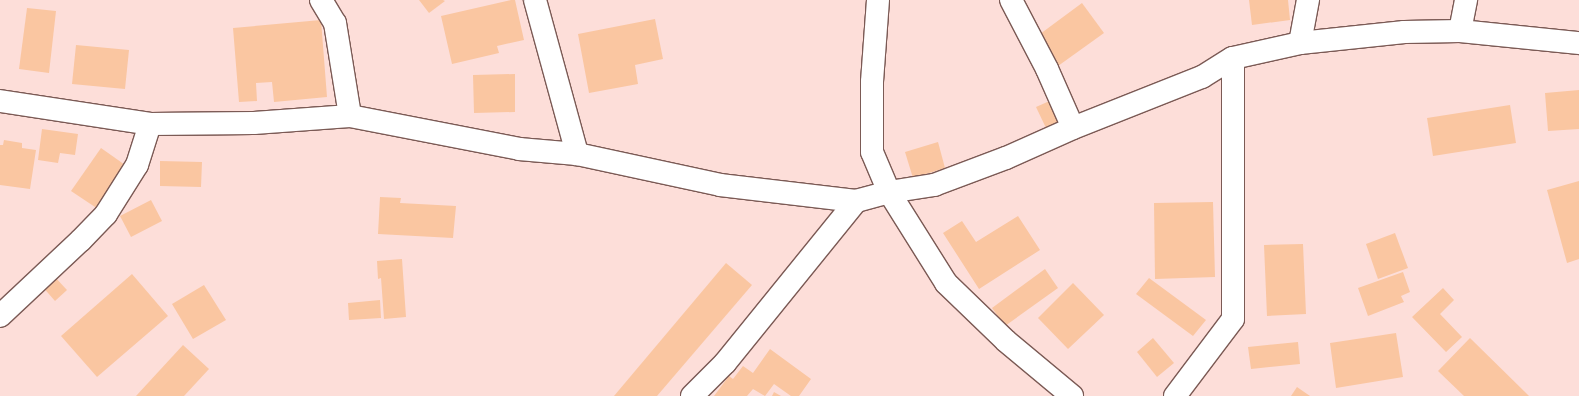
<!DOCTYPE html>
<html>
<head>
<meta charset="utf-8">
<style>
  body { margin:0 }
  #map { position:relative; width:1579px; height:396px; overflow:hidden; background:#fdded9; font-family:"DejaVu Sans",sans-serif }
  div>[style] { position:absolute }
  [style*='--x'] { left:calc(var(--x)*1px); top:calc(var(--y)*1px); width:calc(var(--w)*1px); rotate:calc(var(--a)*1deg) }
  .building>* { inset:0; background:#fac6a1 }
  .roads { filter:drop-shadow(1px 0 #7b5a55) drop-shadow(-1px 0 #7b5a55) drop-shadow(0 1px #7b5a55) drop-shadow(0 -1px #7b5a55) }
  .minor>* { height:22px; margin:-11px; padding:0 11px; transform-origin:11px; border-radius:11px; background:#fff }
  span { translate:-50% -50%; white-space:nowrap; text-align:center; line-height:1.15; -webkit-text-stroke:3px #fff; paint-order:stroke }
</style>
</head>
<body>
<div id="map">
  <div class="building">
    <div style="clip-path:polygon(419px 0,443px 0,445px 1px,429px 13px)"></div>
    <div style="clip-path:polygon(511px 0,515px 0,524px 40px,497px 46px,499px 53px,452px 64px,441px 16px)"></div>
    <div style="clip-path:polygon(1249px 0,1288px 0,1290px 20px,1252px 25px)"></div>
    <div style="clip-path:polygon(1082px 3px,1104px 33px,1058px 66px,1036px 37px)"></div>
    <div style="clip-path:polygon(27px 8px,56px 11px,49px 73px,19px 69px)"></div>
    <div style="clip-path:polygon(655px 19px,663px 59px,635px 65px,638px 84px,589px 93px,578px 34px)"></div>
    <div style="clip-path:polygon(321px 20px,327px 97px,274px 102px,272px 82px,256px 83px,257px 101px,239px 102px,233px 28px)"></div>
    <div style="clip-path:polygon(76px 45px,129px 50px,125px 89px,72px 84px)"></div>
    <div style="clip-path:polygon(515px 74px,515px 112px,474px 113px,473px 75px)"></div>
    <div style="clip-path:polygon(1579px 90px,1579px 129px,1548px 131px,1545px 93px)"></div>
    <div style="clip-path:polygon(1054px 99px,1064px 120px,1046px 128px,1036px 107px)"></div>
    <div style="clip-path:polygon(1510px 105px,1516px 143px,1433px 156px,1427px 118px)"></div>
    <div style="clip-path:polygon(42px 129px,78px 134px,75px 155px,60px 153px,58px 163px,38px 160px)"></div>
    <div style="clip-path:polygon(4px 140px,22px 143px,22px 148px,36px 150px,30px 189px,0 185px,0 145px,3px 145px)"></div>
    <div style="clip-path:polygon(938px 142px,945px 168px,913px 178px,905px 152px)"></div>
    <div style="clip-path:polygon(101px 148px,128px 167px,98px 209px,71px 191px)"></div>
    <div style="clip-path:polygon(160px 161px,202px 162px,201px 187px,160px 186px)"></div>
    <div style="clip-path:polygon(1579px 181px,1579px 259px,1567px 263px,1547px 190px)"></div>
    <div style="clip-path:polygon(380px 197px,401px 198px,400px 203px,456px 206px,453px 238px,378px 234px)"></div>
    <div style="clip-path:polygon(151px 200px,162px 221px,131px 237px,120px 216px)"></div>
    <div style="clip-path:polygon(1213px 202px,1215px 277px,1155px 279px,1154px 203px)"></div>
    <div style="clip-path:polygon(1018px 216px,1040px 250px,979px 289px,943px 233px,962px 221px,976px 242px)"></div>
    <div style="clip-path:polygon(1395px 233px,1408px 268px,1378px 279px,1366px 244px)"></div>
    <div style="clip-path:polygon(1303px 244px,1306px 314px,1267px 316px,1264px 245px)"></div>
    <div style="clip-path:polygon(402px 259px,406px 317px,384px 319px,381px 278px,378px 279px,377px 261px)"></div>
    <div style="clip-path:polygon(726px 263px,752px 285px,657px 396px,614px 396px)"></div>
    <div style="clip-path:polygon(1045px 269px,1058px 288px,1005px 326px,992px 308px)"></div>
    <div style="clip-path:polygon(1403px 272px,1410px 292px,1401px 296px,1404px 302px,1368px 316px,1358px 288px)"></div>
    <div style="clip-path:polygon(132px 274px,168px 316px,97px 377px,61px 336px)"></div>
    <div style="clip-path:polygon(53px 275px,67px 290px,55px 301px,41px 285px)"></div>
    <div style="clip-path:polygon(1149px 278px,1206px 320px,1193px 336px,1136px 294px)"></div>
    <div style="clip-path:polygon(1073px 283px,1104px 315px,1068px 349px,1038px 318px)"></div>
    <div style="clip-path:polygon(204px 285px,226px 320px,193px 339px,172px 304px)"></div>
    <div style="clip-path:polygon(1443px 288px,1454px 300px,1440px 314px,1462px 337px,1446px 352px,1412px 317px)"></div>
    <div style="clip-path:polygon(380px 300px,381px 318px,349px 320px,348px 303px)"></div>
    <div style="clip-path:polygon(1396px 333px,1403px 377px,1336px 388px,1330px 343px)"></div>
    <div style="clip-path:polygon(1153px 338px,1174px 363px,1157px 377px,1137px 352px)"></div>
    <div style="clip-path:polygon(1470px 338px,1529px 396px,1464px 396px,1438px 371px)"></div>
    <div style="clip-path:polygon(1298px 342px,1300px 364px,1251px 369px,1248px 347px)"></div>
    <div style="clip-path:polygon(183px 345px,209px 369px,184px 396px,136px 396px)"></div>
    <div style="clip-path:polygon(770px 349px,811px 379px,799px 396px,791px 396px,774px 384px,765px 396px,753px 389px,747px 396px,714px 396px,729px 376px,733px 379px,743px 366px,753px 373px)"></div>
    <div style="clip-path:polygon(1297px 387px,1310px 396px,1291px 396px)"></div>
    <div style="clip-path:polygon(774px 392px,781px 396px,772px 396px)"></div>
  </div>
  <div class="roads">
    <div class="minor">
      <div style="--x:321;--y:0;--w:27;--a:59"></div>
      <div style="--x:335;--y:23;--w:94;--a:80.8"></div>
      <div style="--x:535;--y:0;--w:160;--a:74.7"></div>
      <div style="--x:878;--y:0;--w:82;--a:94.2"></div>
      <div style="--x:872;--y:82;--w:70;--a:90"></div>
      <div style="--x:872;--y:152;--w:43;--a:67"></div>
      <div style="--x:889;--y:192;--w:107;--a:57.9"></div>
      <div style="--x:946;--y:283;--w:83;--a:44"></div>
      <div style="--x:1006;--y:341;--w:86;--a:39.8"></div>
      <div style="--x:1011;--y:0;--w:78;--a:62.4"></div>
      <div style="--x:1047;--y:69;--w:64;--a:66.2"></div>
      <div style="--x:1460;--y:31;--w:32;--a:-79"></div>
      <div style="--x:1300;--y:43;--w:44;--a:-79.5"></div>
      <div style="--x:0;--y:101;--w:152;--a:8.7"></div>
      <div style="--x:150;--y:124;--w:104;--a:-0.6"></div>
      <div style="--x:254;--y:123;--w:96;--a:-4.2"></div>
      <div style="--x:350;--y:116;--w:172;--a:11"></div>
      <div style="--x:519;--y:149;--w:58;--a:4.9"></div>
      <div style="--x:577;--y:154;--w:146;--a:12.2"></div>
      <div style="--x:720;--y:185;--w:137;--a:6.7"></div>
      <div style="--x:856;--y:201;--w:34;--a:-15"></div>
      <div style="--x:889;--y:192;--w:46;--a:-8.8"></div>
      <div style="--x:934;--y:185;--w:77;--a:-20.6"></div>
      <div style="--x:1006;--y:158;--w:73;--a:-24.1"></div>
      <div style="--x:1073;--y:128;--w:139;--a:-21.6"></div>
      <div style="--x:1202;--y:77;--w:36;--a:-32"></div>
      <div style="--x:1233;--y:58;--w:69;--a:-12.6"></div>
      <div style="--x:1300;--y:43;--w:105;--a:-6"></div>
      <div style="--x:1404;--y:32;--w:56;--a:-1"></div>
      <div style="--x:1460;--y:31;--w:120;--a:5.8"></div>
      <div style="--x:0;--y:316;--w:111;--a:-43.2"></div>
      <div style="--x:81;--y:240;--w:36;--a:-46"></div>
      <div style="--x:106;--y:214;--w:58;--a:-57.7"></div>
      <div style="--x:137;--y:165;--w:43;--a:-72.4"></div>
      <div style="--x:692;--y:396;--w:47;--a:-45"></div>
      <div style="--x:725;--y:363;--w:208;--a:-51"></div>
      <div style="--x:1175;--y:396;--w:96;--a:-53"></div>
      <div style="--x:1233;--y:319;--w:261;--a:-90"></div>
    </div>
  </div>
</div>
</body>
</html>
